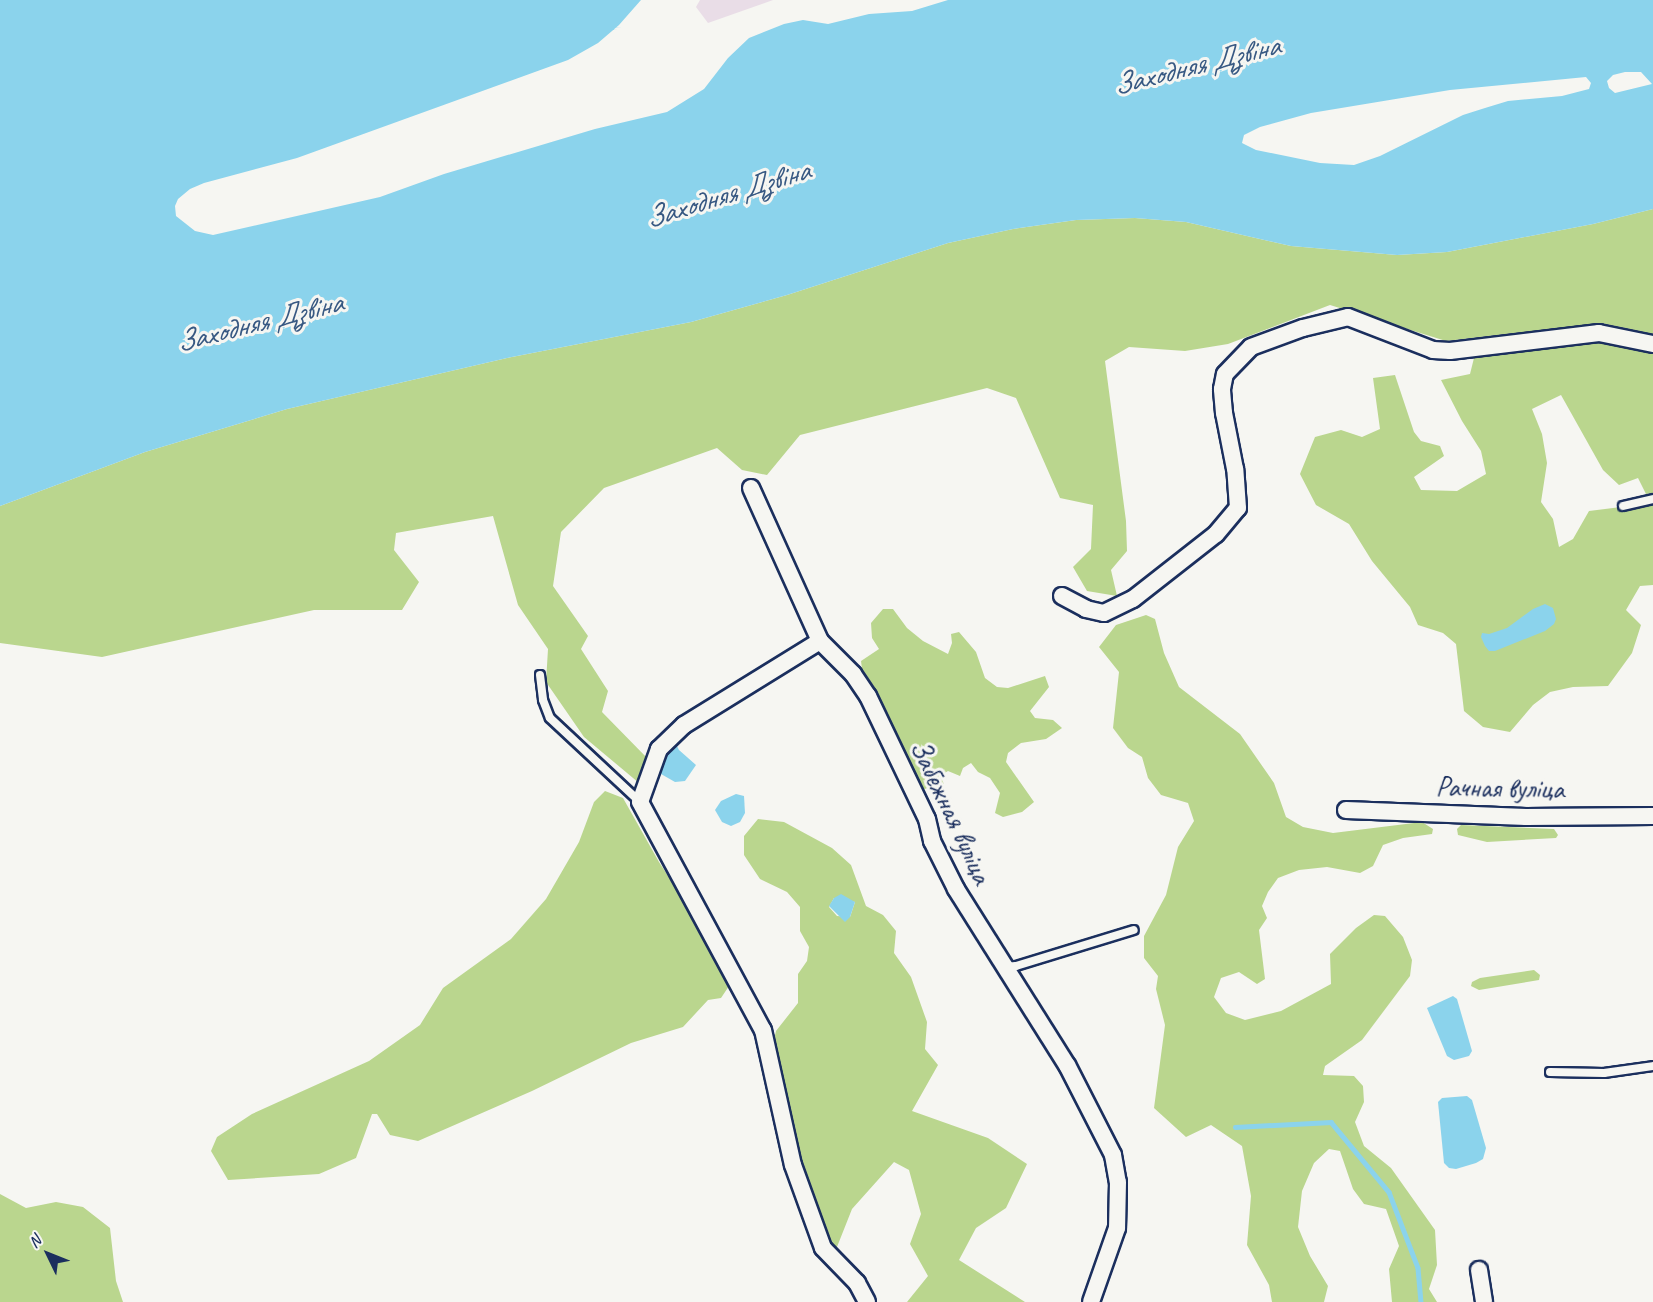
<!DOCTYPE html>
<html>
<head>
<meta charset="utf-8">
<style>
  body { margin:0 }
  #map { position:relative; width:1653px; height:1302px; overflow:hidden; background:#f6f6f2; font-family:Caveat,sans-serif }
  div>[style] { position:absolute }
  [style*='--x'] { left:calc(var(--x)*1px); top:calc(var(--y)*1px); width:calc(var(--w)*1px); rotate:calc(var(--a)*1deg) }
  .built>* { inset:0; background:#e9dde7 }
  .green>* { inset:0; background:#bad68e }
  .water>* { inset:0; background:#8bd3ec }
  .stream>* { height:4.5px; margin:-2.25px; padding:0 2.25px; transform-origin:2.25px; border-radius:2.25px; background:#8bd3ec }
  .roads { filter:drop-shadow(2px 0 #1b2f5e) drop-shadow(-2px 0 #1b2f5e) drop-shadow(0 2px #1b2f5e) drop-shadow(0 -2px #1b2f5e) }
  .lane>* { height:8px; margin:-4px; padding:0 4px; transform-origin:4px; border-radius:4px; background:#f6f6f2 }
  .street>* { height:16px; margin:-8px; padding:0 8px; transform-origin:8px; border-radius:8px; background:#f6f6f2 }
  span { translate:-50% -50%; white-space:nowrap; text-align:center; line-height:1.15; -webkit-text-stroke:6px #f6f6f2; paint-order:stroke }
  .street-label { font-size:28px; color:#1b2f5e }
  .water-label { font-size:30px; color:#375882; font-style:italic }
  .north { position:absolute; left:18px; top:1224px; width:60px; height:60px; -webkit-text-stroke:4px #f6f6f2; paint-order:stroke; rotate:313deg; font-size:16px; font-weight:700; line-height:24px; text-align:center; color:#1b2f5e }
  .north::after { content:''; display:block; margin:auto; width:21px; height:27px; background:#1b2f5e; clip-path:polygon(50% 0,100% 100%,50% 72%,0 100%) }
</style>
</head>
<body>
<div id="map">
  <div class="built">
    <div style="clip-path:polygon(700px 0,773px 0,708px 23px,696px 7px)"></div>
  </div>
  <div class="green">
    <div style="clip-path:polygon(1653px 209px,1653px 334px,1601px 323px,1446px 341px,1330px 305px,1228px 344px,1185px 351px,1129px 347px,1105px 361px,1126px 521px,1127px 551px,1111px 570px,1117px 596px,1087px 591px,1073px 567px,1091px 549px,1093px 505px,1060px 498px,1016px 398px,987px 388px,800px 435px,767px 475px,742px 470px,717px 448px,604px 488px,561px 532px,553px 586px,588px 636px,581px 649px,608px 691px,602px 712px,649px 760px,639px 783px,584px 737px,546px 682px,548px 649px,518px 605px,493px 516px,396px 533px,394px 550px,419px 582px,402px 610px,314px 610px,102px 657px,0 643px,0 506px,145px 452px,287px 409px,507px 358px,691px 322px,787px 295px,948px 243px,1013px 229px,1076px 220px,1135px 218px,1186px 222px,1291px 246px,1397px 255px,1447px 252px,1593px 224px)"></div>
    <div style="clip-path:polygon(1598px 338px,1653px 350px,1653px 493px,1646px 494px,1638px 478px,1619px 485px,1603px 470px,1561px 395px,1532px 409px,1542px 434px,1547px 463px,1541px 502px,1553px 519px,1559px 547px,1573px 539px,1589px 511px,1653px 503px,1653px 585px,1640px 586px,1626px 610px,1641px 625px,1632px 653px,1608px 686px,1573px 687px,1550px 692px,1533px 705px,1510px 732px,1483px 727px,1464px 711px,1456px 644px,1443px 633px,1418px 625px,1410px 607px,1372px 561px,1349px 524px,1316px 505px,1300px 474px,1315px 437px,1341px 430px,1362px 437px,1380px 429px,1373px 378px,1395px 375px,1414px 432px,1421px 441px,1440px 446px,1444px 456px,1414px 477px,1421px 490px,1457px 491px,1486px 474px,1481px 451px,1462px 421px,1441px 380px,1470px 374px,1475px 354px)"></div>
    <div style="clip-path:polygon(883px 609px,893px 609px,907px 628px,923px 641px,948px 654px,952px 643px,951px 634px,959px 632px,976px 652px,985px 678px,997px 687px,1008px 688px,1045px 676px,1049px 687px,1030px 711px,1035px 718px,1053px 720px,1062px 728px,1046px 739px,1021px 743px,1008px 753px,1006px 762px,1034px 802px,1022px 812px,1003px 817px,995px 813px,1000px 793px,990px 778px,978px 772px,971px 763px,963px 768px,960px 776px,948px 771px,940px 776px,944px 784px,921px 790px,884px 719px,875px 688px,862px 669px,861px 661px,879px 649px,872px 638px,871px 623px)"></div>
    <div style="clip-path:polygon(1146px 615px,1155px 619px,1164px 653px,1179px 687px,1240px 734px,1274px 783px,1286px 817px,1303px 827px,1333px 833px,1422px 822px,1433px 829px,1432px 834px,1403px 838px,1383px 845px,1373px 866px,1360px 873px,1327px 867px,1299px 870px,1278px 878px,1268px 892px,1262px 906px,1267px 918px,1259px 930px,1265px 979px,1257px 984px,1239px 972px,1221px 978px,1214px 997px,1226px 1013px,1245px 1020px,1281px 1011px,1331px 984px,1330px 954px,1356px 928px,1374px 915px,1385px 916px,1403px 937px,1412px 960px,1410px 976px,1362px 1040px,1325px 1066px,1323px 1075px,1354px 1076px,1363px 1086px,1364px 1102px,1355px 1122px,1364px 1146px,1391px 1168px,1435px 1230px,1437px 1265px,1429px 1289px,1437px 1302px,1392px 1302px,1389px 1269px,1399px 1246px,1386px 1209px,1364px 1204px,1353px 1189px,1340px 1151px,1329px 1149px,1314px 1163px,1302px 1191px,1298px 1227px,1310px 1256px,1328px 1286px,1324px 1302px,1272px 1302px,1269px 1285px,1247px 1245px,1251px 1196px,1242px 1146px,1211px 1125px,1186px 1137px,1154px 1108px,1165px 1025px,1156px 989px,1158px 976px,1144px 958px,1144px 936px,1166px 895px,1178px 847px,1194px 821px,1188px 803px,1161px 795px,1148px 778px,1142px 757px,1128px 748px,1113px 728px,1119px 672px,1099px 647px,1116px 625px)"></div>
    <div style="clip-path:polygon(605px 791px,623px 798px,659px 862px,714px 947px,731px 983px,721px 998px,708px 1000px,683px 1027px,631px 1043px,532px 1091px,418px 1141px,390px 1135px,377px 1114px,372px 1114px,356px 1158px,319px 1174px,228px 1180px,211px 1151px,217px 1137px,252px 1114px,369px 1061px,420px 1025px,443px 988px,511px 939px,546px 899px,579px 842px,594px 802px)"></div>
    <div style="clip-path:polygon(evenodd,758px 819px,784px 822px,832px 848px,851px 865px,866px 906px,883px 915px,896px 931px,894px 953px,911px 977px,927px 1022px,925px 1049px,938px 1065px,912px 1111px,988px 1138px,1027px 1164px,1006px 1208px,976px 1228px,959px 1260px,1025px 1302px,907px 1302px,928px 1276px,910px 1244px,921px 1214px,909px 1170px,894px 1162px,852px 1209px,835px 1252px,803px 1165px,772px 1049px,776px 1031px,798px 1003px,798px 974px,807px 961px,809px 947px,800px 931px,800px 907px,787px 892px,760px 879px,744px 855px,744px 836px,758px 819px,834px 898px,855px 902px,850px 917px,837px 916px,829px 907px,834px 898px)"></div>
    <div style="clip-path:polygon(1461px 825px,1554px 829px,1558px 835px,1556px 838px,1487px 842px,1458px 835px,1457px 829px)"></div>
    <div style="clip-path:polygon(1534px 970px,1540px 975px,1539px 980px,1479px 990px,1471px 986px,1472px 982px,1480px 978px)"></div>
    <div style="clip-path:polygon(0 1194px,26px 1208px,56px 1202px,83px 1207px,110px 1228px,116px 1281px,123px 1302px,0 1302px)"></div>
  </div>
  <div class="water">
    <div style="clip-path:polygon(evenodd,0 0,641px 0,619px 25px,598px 43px,568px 60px,297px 158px,204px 183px,190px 189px,178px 199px,175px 206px,176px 216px,195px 231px,213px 235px,380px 197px,444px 174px,595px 129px,667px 112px,704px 89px,728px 58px,749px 38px,784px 24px,803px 20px,828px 24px,869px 14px,912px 11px,948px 0,1653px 0,1653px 209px,1593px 224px,1447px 252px,1397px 255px,1291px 246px,1186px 222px,1135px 218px,1076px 220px,1013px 229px,948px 243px,787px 295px,691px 322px,507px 358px,287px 409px,145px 452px,0 506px,0 0,1625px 72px,1641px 72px,1652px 84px,1615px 93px,1609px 88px,1607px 81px,1613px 75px,1625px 72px,0 0,1586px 77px,1591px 83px,1589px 89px,1562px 96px,1508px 101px,1485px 108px,1463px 115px,1380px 156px,1354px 165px,1320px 163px,1256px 150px,1242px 143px,1244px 135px,1260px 127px,1311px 113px,1450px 90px,1586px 77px)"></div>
    <div style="clip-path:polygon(1545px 604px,1553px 608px,1556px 619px,1554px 624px,1545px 631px,1495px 651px,1489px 651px,1485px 646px,1481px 637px,1482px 633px,1489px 634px,1507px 628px,1533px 609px)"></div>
    <div style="clip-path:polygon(676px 744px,679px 750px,696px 765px,685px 781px,675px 782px,661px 774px,660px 762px)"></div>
    <div style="clip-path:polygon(736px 794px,744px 796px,745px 813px,740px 822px,731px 826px,722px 822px,715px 810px,721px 801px)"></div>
    <div style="clip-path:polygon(841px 894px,855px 902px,850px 917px,845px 922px,829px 906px,834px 898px)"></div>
    <div style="clip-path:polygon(1453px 996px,1457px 999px,1472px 1051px,1469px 1056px,1454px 1060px,1447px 1056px,1427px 1008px)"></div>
    <div style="clip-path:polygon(1467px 1096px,1472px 1100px,1486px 1148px,1483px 1159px,1476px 1163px,1456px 1169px,1449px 1168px,1444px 1163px,1438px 1102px,1442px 1098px)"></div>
  </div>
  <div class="stream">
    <div style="--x:1235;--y:1127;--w:96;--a:-3"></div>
    <div style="--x:1331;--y:1122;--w:91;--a:50.4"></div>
    <div style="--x:1389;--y:1192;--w:81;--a:69.1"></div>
    <div style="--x:1418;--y:1268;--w:34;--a:85"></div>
  </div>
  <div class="roads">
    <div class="lane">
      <div style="--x:1623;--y:506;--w:31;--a:-13"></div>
      <div style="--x:540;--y:675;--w:25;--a:83"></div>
      <div style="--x:543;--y:700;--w:19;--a:69"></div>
      <div style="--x:550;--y:718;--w:123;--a:43"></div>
      <div style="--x:1004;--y:967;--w:12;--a:-5"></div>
      <div style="--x:1016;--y:966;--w:123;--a:-17"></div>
      <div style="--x:1550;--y:1072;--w:54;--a:1.1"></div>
      <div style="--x:1604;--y:1073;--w:49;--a:-8.1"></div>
    </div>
    <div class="street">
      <div style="--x:751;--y:488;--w:168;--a:65.7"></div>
      <div style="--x:820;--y:641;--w:47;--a:45"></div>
      <div style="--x:853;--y:674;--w:27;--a:56"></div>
      <div style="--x:868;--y:696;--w:136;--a:64.4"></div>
      <div style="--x:927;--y:819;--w:23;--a:77"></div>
      <div style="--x:932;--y:841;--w:54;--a:63.4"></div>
      <div style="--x:956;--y:889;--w:208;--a:57.8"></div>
      <div style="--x:1067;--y:1065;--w:101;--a:62.9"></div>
      <div style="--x:1113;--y:1155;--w:27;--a:80"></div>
      <div style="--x:1118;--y:1182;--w:46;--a:91.2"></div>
      <div style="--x:1117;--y:1228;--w:78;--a:109.4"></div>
      <div style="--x:1062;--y:596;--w:27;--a:28"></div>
      <div style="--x:1086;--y:609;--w:18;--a:13"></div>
      <div style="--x:1104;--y:613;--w:32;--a:-26"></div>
      <div style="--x:1133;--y:599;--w:105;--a:-38.1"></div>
      <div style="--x:1216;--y:534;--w:34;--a:-50"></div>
      <div style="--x:1238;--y:508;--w:39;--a:-94"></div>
      <div style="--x:1235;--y:469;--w:57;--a:-101.1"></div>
      <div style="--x:1224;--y:413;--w:24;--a:-95"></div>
      <div style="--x:1222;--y:389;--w:15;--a:-79"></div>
      <div style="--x:1225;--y:374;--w:37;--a:-46"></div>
      <div style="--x:1251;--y:347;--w:55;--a:-20.1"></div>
      <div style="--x:1303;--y:328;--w:46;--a:-13.7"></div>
      <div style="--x:1348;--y:317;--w:91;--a:21.2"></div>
      <div style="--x:1433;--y:350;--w:17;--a:3"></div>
      <div style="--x:1450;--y:351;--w:150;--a:-6.9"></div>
      <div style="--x:1599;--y:333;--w:55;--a:11.5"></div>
      <div style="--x:820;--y:641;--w:160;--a:148.3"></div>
      <div style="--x:684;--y:725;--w:35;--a:136"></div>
      <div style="--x:659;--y:749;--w:56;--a:109.7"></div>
      <div style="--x:640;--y:802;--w:259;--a:61.7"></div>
      <div style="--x:763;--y:1030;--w:138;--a:77.5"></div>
      <div style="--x:793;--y:1165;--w:88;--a:70.1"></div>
      <div style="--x:823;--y:1248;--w:49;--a:45.8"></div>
      <div style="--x:857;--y:1283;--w:21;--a:62"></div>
      <div style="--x:1346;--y:810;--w:180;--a:2.2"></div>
      <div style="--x:1526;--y:817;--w:127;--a:-0.5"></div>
      <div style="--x:1479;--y:1270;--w:32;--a:81"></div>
    </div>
  </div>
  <div class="street-label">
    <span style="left:1500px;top:788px;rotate:1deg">Рачная вуліца</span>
    <span style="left:951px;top:812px;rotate:65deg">Забежная вуліца</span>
  </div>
  <div class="water-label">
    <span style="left:1196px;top:65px;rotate:-14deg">Заходняя Дзвіна</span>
    <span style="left:727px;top:194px;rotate:-17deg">Заходняя Дзвіна</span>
    <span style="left:259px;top:322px;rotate:-14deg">Заходняя Дзвіна</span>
  </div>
  <div class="north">N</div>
</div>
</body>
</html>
